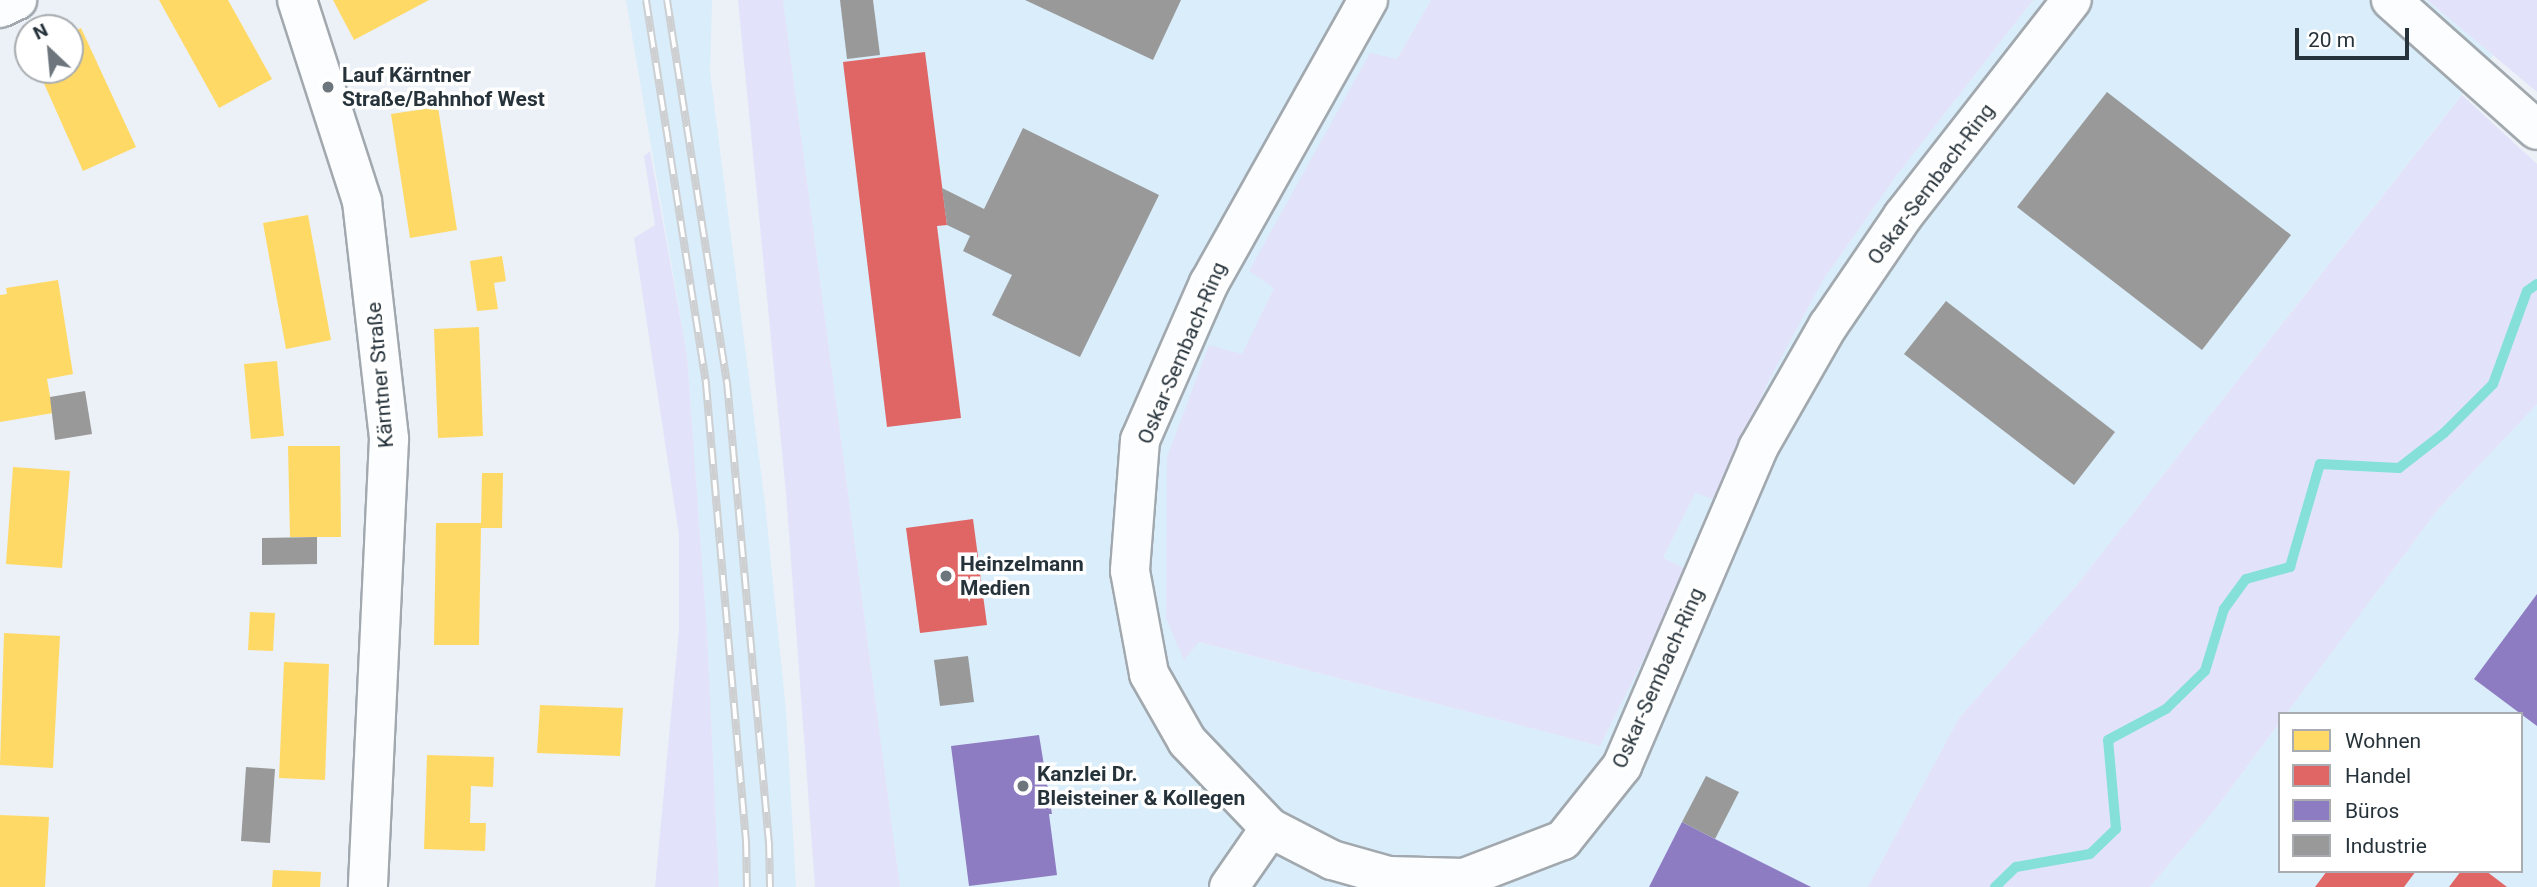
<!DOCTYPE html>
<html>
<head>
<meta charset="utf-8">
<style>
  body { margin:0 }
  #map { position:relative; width:2537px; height:887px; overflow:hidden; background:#ebf1f6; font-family:Roboto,sans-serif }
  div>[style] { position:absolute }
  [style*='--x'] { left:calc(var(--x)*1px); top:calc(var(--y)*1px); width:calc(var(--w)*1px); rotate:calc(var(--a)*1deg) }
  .built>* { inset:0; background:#d9edfa }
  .green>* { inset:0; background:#e2e3fa }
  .homes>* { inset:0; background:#ffd966 }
  .shops>* { inset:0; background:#e06666 }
  .offices>* { inset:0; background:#8e7cc3 }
  .industry>* { inset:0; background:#999 }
  .stream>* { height:10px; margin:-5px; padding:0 5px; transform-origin:5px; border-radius:5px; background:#85e0d9 }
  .roads { filter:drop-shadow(2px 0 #a1a8ae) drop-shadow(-2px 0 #a1a8ae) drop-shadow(0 2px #a1a8ae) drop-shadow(0 -2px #a1a8ae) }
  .minor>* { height:38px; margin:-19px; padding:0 19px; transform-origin:19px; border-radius:19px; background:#fcfdfe }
  .rail>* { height:8px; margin-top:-4px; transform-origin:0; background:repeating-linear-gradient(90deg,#fff 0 16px,#cdcfd1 0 32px); box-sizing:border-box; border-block:2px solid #cdcfd1 }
  .dots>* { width:19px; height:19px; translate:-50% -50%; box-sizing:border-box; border:4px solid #fff; border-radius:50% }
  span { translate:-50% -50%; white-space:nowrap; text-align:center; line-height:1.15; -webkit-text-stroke:7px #fff; paint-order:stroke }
  .poi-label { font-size:21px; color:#27333b; font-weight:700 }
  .left { translate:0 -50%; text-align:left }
  .street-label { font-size:21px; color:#27333b }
  .legend { position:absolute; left:2278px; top:712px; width:245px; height:161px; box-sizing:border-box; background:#fff; border:2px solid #a9adb1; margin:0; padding:9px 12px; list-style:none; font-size:21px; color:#27333b }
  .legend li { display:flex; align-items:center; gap:14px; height:35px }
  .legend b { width:35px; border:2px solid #a9adb1 }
  .north { position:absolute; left:14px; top:14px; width:70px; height:70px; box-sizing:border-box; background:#fff; border:2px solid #a9adb1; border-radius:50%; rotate:334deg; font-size:19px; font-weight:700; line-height:28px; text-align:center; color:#27333b }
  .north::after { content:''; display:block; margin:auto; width:24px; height:32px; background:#6c767c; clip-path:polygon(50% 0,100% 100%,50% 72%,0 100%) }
  .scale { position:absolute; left:2295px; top:28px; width:114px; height:32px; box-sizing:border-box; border:4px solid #27333b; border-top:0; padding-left:9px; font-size:21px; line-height:24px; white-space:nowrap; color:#27333b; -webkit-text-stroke:5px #fff; paint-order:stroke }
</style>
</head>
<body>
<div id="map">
  <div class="built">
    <div style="clip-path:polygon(626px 0,712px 0,710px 72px,765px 504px,786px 711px,796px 887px,719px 887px,707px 633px,687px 355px)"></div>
    <div style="clip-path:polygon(783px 0,1431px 0,1397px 59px,1249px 270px,1274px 288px,1242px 355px,1209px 346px,1167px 457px,1198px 642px,1600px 746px,1687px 570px,1663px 558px,1695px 492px,1718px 501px,1767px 384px,1823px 280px,1896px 176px,2033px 0,2427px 0,2493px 55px,2076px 586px,1959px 718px,1868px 887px,900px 887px)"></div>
    <div style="clip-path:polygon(2537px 404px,2537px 887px,2150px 887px,2217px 807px,2280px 722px,2280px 871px,2521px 871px,2521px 714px,2286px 714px,2439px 508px)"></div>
  </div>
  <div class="green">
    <div style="clip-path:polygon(738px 0,783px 0,900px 887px,815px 887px,786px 493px)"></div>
    <div style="clip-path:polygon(1431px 0,2033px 0,1896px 176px,1823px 280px,1767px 384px,1719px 501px,1695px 493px,1663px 558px,1688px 570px,1600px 746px,1199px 642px,1184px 660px,1166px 618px,1167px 457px,1209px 345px,1242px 354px,1274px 288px,1249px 271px,1370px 53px,1397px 59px)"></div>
    <div style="clip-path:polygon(2427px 0,2537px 0,2537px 92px,2493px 55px)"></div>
    <div style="clip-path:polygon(2462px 95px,2537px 164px,2537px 404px,2439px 508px,2286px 714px,2280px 714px,2280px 722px,2217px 807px,2150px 887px,1868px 887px,1959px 718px,2076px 586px)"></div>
    <div style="clip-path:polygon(650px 151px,687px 355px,707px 633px,719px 887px,655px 887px,679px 629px,679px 535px,634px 238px,655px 225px,644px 156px)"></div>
  </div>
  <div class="homes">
    <div style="clip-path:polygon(159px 0,228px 0,272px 79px,219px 108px)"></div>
    <div style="clip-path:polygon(333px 0,429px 0,354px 40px)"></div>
    <div style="clip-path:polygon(81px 28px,136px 147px,83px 171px,38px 70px,70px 70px,70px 33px)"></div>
    <div style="clip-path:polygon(438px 107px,457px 230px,410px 238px,391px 114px)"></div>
    <div style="clip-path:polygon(308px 215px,331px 340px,286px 349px,263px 223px)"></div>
    <div style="clip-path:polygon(502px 256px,506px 281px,494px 283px,498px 309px,477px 311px,470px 261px)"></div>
    <div style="clip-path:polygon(58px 280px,73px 374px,47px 379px,53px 413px,0 422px,0 295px,7px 294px,6px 288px)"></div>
    <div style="clip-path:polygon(479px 327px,483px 436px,438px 438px,434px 329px)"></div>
    <div style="clip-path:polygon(277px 361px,284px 436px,251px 439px,244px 364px)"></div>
    <div style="clip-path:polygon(288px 446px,340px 446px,341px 537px,290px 537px)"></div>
    <div style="clip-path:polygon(13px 467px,70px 471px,62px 568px,6px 564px)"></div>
    <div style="clip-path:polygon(482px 473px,503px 473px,502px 528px,481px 528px,479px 645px,434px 645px,436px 523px,481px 523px)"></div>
    <div style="clip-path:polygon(250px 612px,275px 613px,273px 651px,248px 650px)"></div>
    <div style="clip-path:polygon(4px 633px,60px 636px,53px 768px,0 765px)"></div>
    <div style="clip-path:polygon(284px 662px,329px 664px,325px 780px,279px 778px)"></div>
    <div style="clip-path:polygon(540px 705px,623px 708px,620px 756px,537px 753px)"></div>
    <div style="clip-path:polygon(427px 755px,494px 757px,493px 787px,471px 786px,470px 823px,486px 823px,485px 851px,424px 849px)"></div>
    <div style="clip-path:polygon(0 815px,49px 817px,45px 887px,0 887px)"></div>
    <div style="clip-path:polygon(273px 870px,321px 872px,320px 887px,272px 887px)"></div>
  </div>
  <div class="shops">
    <div style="clip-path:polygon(925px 52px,947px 225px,937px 226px,961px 418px,887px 427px,843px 62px)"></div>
    <div style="clip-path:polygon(973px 519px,987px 625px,920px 633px,906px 528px)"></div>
    <div style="clip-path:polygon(2327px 871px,2416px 871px,2404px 887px,2315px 887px)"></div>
    <div style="clip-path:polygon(2461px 871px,2486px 871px,2507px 887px,2449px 887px)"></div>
  </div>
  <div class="offices">
    <div style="clip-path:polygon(2537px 594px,2537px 726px,2474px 679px)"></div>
    <div style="clip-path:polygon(1039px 735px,1052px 814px,1049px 814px,1057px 875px,969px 886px,951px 746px)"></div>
    <div style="clip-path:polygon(1682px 822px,1715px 839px,1811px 887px,1649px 887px)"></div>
  </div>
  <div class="industry">
    <div style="clip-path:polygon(840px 0,873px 0,880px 55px,847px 59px)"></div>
    <div style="clip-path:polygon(1025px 0,1181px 0,1153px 60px)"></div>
    <div style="clip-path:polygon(2107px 92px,2291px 235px,2202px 350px,2017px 207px)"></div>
    <div style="clip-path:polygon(1023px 128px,1159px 195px,1080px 357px,992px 315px,1012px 275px,963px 251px,970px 236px,947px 225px,942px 188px,984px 209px)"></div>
    <div style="clip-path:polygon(1946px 301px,2115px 432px,2074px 485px,1904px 354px)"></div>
    <div style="clip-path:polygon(85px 391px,92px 434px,55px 440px,50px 397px)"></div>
    <div style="clip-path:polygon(317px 537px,317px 564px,262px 565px,262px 538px)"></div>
    <div style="clip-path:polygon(968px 656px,974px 702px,940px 706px,934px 660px)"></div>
    <div style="clip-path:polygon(246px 767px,275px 769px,270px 843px,241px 841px)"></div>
    <div style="clip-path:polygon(1706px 776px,1739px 792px,1715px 839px,1682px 822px)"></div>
  </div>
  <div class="stream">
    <div style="--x:1995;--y:887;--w:29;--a:-44"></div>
    <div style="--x:2016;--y:867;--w:75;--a:-10"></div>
    <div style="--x:2090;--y:854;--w:36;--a:-44"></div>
    <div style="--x:2116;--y:829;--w:89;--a:-95.1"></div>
    <div style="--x:2108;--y:740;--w:66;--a:-28.1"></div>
    <div style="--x:2166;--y:709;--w:54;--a:-44.3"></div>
    <div style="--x:2205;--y:671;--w:65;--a:-73"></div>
    <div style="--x:2224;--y:609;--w:37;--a:-54"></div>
    <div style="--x:2246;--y:579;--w:46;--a:-15.3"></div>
    <div style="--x:2290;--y:567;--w:107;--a:-73.8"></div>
    <div style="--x:2320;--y:464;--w:79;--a:2.9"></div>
    <div style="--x:2399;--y:468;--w:57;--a:-37.9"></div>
    <div style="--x:2444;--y:433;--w:69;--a:-45"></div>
    <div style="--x:2493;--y:384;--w:99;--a:-69.9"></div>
    <div style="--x:2527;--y:291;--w:12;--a:-35"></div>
  </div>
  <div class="roads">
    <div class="minor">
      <div style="--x:297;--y:0;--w:211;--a:72.1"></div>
      <div style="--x:362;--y:201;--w:240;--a:83.5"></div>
      <div style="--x:389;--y:439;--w:448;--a:92.7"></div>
      <div style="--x:1368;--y:0;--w:325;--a:119.3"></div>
      <div style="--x:1209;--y:283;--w:171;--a:113.7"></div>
      <div style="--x:1140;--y:440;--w:131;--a:94.4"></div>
      <div style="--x:1130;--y:571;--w:105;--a:79.5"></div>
      <div style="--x:1149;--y:674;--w:77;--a:60.4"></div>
      <div style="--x:1187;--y:741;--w:120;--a:46.3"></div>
      <div style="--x:1270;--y:828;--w:70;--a:27.3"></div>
      <div style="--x:1332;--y:860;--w:59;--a:15.7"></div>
      <div style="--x:1389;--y:876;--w:75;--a:1.5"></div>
      <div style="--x:1464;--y:878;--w:106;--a:-21"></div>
      <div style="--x:1563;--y:840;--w:95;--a:-51.4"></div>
      <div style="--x:1622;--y:766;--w:346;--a:-66.8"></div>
      <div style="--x:1758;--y:448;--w:141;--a:-60.2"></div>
      <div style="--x:1828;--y:326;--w:133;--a:-55.7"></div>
      <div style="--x:1903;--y:216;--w:274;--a:-52"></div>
      <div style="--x:2391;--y:0;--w:195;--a:41.7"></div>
      <div style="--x:0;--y:8;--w:19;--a:-25"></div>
      <div style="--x:1229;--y:887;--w:72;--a:-55.2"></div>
    </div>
  </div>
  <div class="rail">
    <div style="--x:646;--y:0;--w:389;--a:81.1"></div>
    <div style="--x:706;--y:384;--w:459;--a:85"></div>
    <div style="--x:746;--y:841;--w:46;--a:88.8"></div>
    <div style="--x:667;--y:0;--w:387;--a:81.1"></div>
    <div style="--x:727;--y:382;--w:462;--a:84.8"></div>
    <div style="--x:769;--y:842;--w:45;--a:88.7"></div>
  </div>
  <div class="dots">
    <div style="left:328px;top:87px;background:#6c767c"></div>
    <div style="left:946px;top:576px;background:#6c767c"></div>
    <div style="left:1023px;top:786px;background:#6c767c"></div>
  </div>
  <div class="poi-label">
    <span class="left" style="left:342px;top:87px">Lauf Kärntner<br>Straße/Bahnhof West</span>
    <span class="left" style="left:960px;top:576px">Heinzelmann<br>Medien</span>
    <span class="left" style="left:1037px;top:786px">Kanzlei Dr.<br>Bleisteiner &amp; Kollegen</span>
  </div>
  <div class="street-label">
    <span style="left:1931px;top:184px;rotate:-53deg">Oskar-Sembach-Ring</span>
    <span style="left:1182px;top:353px;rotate:-67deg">Oskar-Sembach-Ring</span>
    <span style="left:380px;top:375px;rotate:-95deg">Kärntner Straße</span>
    <span style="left:1658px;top:678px;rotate:-66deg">Oskar-Sembach-Ring</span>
  </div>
  <ul class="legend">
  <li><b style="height:19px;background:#ffd966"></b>Wohnen</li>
  <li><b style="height:19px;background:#e06666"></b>Handel</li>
  <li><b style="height:19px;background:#8e7cc3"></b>Büros</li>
  <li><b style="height:19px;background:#999"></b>Industrie</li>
  </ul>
  <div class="north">N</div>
  <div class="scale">20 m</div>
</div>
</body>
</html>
